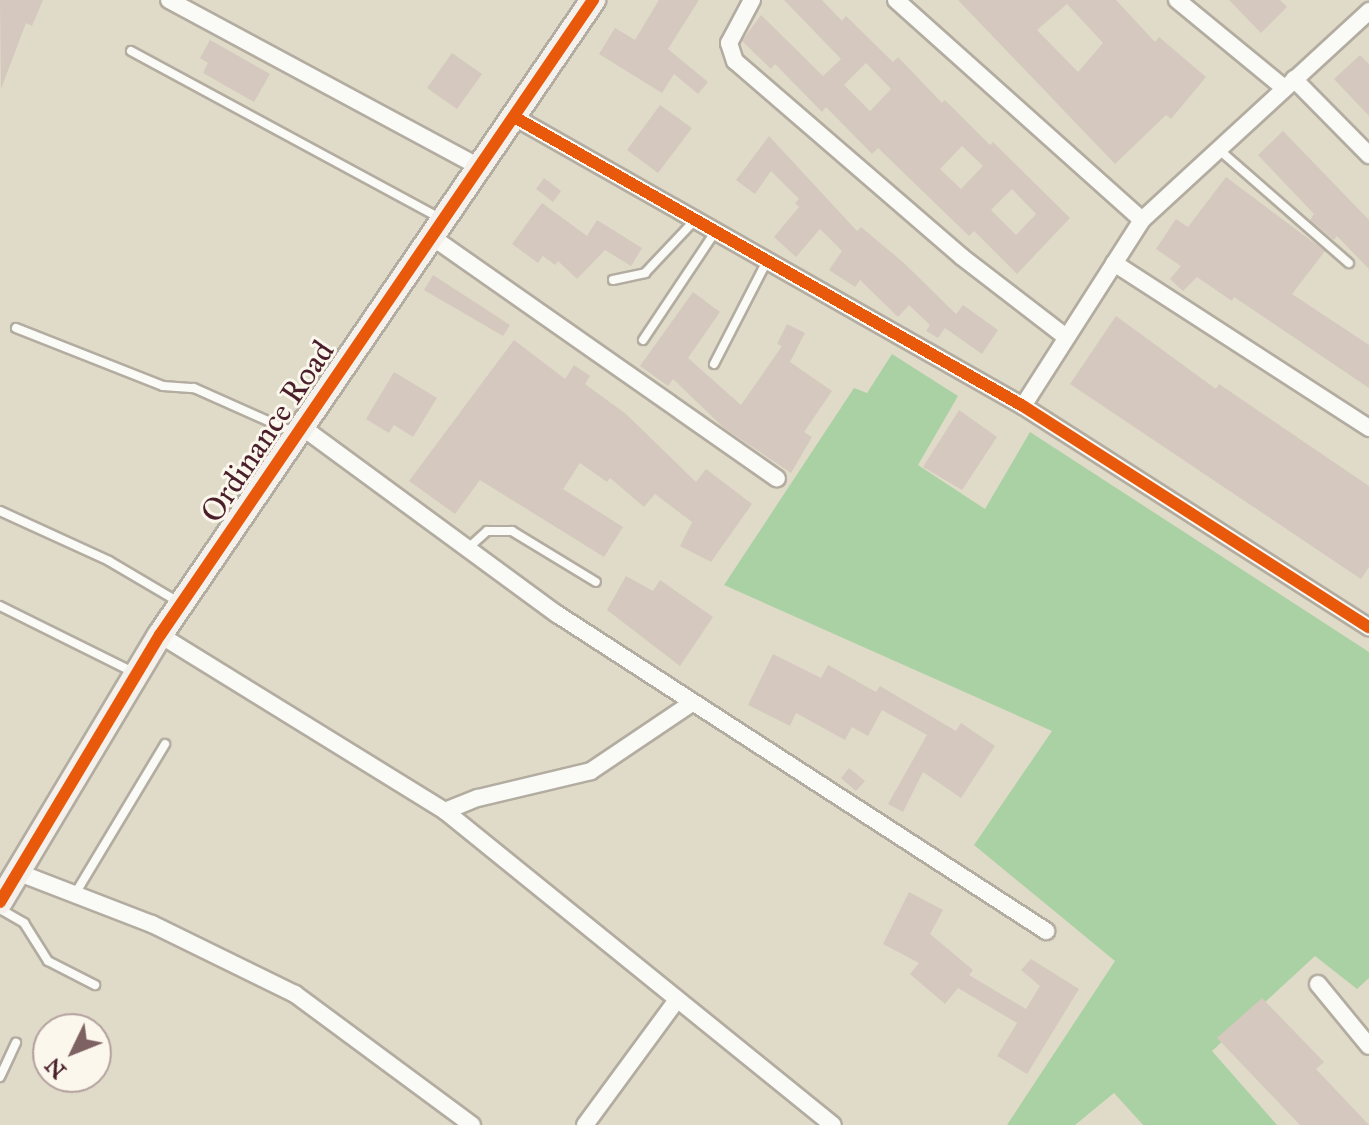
<!DOCTYPE html>
<html>
<head>
<meta charset="utf-8">
<style>
  body { margin:0 }
  #map { position:relative; width:1369px; height:1125px; overflow:hidden; background:#e0dbc8; font-family:"IM FELL Great Primer",serif }
  div>[style] { position:absolute }
  [style*='--x'] { left:calc(var(--x)*1px); top:calc(var(--y)*1px); width:calc(var(--w)*1px); rotate:calc(var(--a)*1deg) }
  .green>* { inset:0; background:#aad1a3 }
  .building>* { inset:0; background:#d5c8be }
  .roads { filter:drop-shadow(2px 0 #b3aca0) drop-shadow(-2px 0 #b3aca0) drop-shadow(0 2px #b3aca0) drop-shadow(0 -2px #b3aca0) }
  .lane>* { height:8px; margin:-4px; padding:0 4px; transform-origin:4px; border-radius:4px; background:#fafaf7 }
  .street>* { height:16px; margin:-8px; padding:0 8px; transform-origin:8px; border-radius:8px; background:#fafaf7 }
  .secondary>* { height:24px; margin:-12px; padding:0 12px; transform-origin:12px; border-radius:12px; background:#f4f1ec }
  .cycleway>* { height:12px; margin:-6px; padding:0 6px; transform-origin:6px; border-radius:6px; background:#e8590c }
  span { translate:-50% -50%; white-space:nowrap; text-align:center; line-height:1.15; -webkit-text-stroke:6px #fbf7ec; paint-order:stroke }
  .street-label { font-size:32px; color:#4a1f2b }
  .north { position:absolute; left:32px; top:1013px; width:80px; height:80px; box-sizing:border-box; background:#fbf7ec; border:2px solid #b4a19f; border-radius:50%; rotate:227deg; font-size:22px; font-weight:700; line-height:32px; text-align:center; color:#4a1f2b }
  .north::after { content:''; display:block; margin:auto; width:28px; height:36px; background:#7e6162; clip-path:polygon(50% 0,100% 100%,50% 72%,0 100%) }
</style>
</head>
<body>
<div id="map">
  <div class="green">
    <div style="clip-path:polygon(892px 354px,958px 396px,918px 465px,985px 509px,1030px 432px,1369px 652px,1369px 978px,1357px 989px,1315px 956px,1212px 1051px,1277px 1125px,1143px 1125px,1114px 1093px,1075px 1125px,1007px 1125px,1115px 961px,974px 845px,1052px 731px,724px 585px,854px 388px,867px 393px)"></div>
  </div>
  <div class="building">
    <div style="clip-path:polygon(0 0,43px 0,32px 26px,26px 23px,1px 89px)"></div>
    <div style="clip-path:polygon(659px 0,699px 0,668px 49px,708px 82px,698px 94px,674px 74px,662px 93px,599px 54px,615px 28px,635px 40px)"></div>
    <div style="clip-path:polygon(evenodd,784px 0,822px 0,842px 21px,846px 16px,893px 62px,898px 57px,942px 103px,945px 100px,990px 145px,993px 142px,1070px 218px,1017px 274px,974px 231px,969px 236px,878px 148px,872px 154px,826px 107px,822px 112px,775px 64px,771px 69px,742px 41px,761px 15px,823px 76px,841px 59px,784px 0,866px 63px,891px 89px,870px 111px,844px 85px,866px 63px,784px 0,962px 146px,983px 166px,961px 189px,940px 169px,962px 146px,784px 0,1012px 189px,1036px 214px,1016px 235px,991px 210px,1012px 189px)"></div>
    <div style="clip-path:polygon(evenodd,958px 0,1116px 0,1155px 42px,1159px 37px,1206px 77px,1171px 119px,1166px 115px,1115px 164px,958px 0,1067px 4px,1103px 43px,1078px 72px,1037px 30px,1067px 4px)"></div>
    <div style="clip-path:polygon(1229px 0,1280px 0,1287px 7px,1261px 33px)"></div>
    <div style="clip-path:polygon(210px 40px,270px 74px,254px 102px,203px 73px,208px 63px,200px 58px)"></div>
    <div style="clip-path:polygon(452px 53px,482px 74px,457px 109px,427px 88px)"></div>
    <div style="clip-path:polygon(1360px 55px,1369px 64px,1369px 116px,1334px 79px)"></div>
    <div style="clip-path:polygon(660px 105px,692px 128px,658px 173px,627px 150px)"></div>
    <div style="clip-path:polygon(1283px 131px,1369px 220px,1369px 269px,1337px 236px,1334px 240px,1310px 220px,1314px 214px,1258px 155px)"></div>
    <div style="clip-path:polygon(769px 136px,857px 231px,861px 227px,904px 263px,956px 314px,963px 305px,998px 330px,982px 354px,945px 328px,938px 338px,926px 331px,930px 325px,909px 305px,898px 317px,860px 280px,855px 287px,829px 270px,842px 251px,820px 229px,796px 257px,774px 237px,799px 207px,795px 203px,799px 199px,771px 171px,755px 194px,736px 180px)"></div>
    <div style="clip-path:polygon(1226px 177px,1325px 251px,1292px 294px,1369px 345px,1369px 388px,1234px 297px,1232px 301px,1197px 277px,1183px 291px,1170px 279px,1181px 266px,1156px 249px,1176px 219px,1188px 227px)"></div>
    <div style="clip-path:polygon(544px 178px,561px 191px,553px 202px,536px 189px)"></div>
    <div style="clip-path:polygon(542px 203px,587px 236px,597px 220px,642px 248px,631px 266px,605px 250px,577px 279px,558px 261px,555px 265px,543px 256px,538px 263px,512px 244px)"></div>
    <div style="clip-path:polygon(433px 275px,510px 325px,503px 336px,424px 290px)"></div>
    <div style="clip-path:polygon(693px 292px,720px 312px,688px 358px,741px 405px,782px 346px,777px 344px,787px 324px,805px 333px,790px 362px,832px 391px,804px 432px,812px 437px,791px 473px,724px 428px,673px 379px,668px 386px,640px 366px)"></div>
    <div style="clip-path:polygon(1116px 316px,1216px 389px,1219px 384px,1369px 486px,1369px 567px,1361px 579px,1070px 384px)"></div>
    <div style="clip-path:polygon(514px 340px,565px 379px,574px 365px,590px 376px,585px 384px,626px 414px,696px 482px,706px 469px,752px 504px,711px 562px,680px 546px,692px 522px,655px 494px,644px 507px,610px 478px,607px 482px,580px 463px,563px 489px,623px 527px,604px 557px,480px 480px,455px 514px,409px 481px)"></div>
    <div style="clip-path:polygon(394px 372px,437px 398px,413px 437px,394px 425px,389px 433px,366px 419px)"></div>
    <div style="clip-path:polygon(959px 410px,997px 437px,962px 490px,923px 467px)"></div>
    <div style="clip-path:polygon(626px 576px,653px 591px,660px 580px,713px 617px,680px 666px,607px 610px)"></div>
    <div style="clip-path:polygon(773px 654px,821px 678px,828px 665px,876px 692px,880px 686px,956px 731px,961px 723px,995px 746px,961px 798px,923px 772px,903px 812px,888px 804px,927px 735px,882px 710px,868px 736px,852px 727px,845px 740px,796px 713px,790px 726px,748px 705px)"></div>
    <div style="clip-path:polygon(849px 768px,865px 781px,856px 791px,841px 778px)"></div>
    <div style="clip-path:polygon(909px 892px,943px 910px,930px 934px,973px 970px,969px 975px,1026px 1009px,1040px 986px,1021px 970px,1031px 959px,1079px 989px,1027px 1074px,997px 1056px,1017px 1023px,958px 988px,945px 1004px,910px 974px,919px 963px,883px 944px)"></div>
    <div style="clip-path:polygon(1262px 998px,1324px 1062px,1316px 1069px,1369px 1125px,1300px 1125px,1217px 1038px)"></div>
  </div>
  <div class="roads">
    <div class="lane">
      <div style="--x:131;--y:51;--w:351;--a:28.4"></div>
      <div style="--x:1217;--y:148;--w:175;--a:41.1"></div>
      <div style="--x:613;--y:280;--w:33;--a:-12"></div>
      <div style="--x:645;--y:273;--w:73;--a:-46.7"></div>
      <div style="--x:16;--y:328;--w:158;--a:21.5"></div>
      <div style="--x:163;--y:386;--w:31;--a:4"></div>
      <div style="--x:194;--y:388;--w:108;--a:24"></div>
      <div style="--x:643;--y:340;--w:130;--a:-56.3"></div>
      <div style="--x:714;--y:364;--w:116;--a:-62.8"></div>
      <div style="--x:0;--y:511;--w:120;--a:24.6"></div>
      <div style="--x:109;--y:561;--w:79;--a:30.5"></div>
      <div style="--x:467;--y:549;--w:27;--a:-42"></div>
      <div style="--x:487;--y:531;--w:25;--a:0"></div>
      <div style="--x:512;--y:531;--w:98;--a:31.3"></div>
      <div style="--x:0;--y:606;--w:151;--a:26.4"></div>
      <div style="--x:75;--y:894;--w:175;--a:-59"></div>
      <div style="--x:0;--y:909;--w:28;--a:30"></div>
      <div style="--x:24;--y:923;--w:45;--a:57.7"></div>
      <div style="--x:48;--y:961;--w:53;--a:27.1"></div>
      <div style="--x:0;--y:1077;--w:38;--a:-65"></div>
    </div>
    <div class="street">
      <div style="--x:169;--y:0;--w:354;--a:28.3"></div>
      <div style="--x:752;--y:0;--w:49;--a:118.1"></div>
      <div style="--x:729;--y:43;--w:19;--a:72"></div>
      <div style="--x:735;--y:61;--w:300;--a:40.8"></div>
      <div style="--x:962;--y:257;--w:131;--a:37.6"></div>
      <div style="--x:896;--y:0;--w:330;--a:41.8"></div>
      <div style="--x:1177;--y:0;--w:139;--a:39.4"></div>
      <div style="--x:1294;--y:79;--w:107;--a:45.4"></div>
      <div style="--x:516;--y:118;--w:583;--a:29.6"></div>
      <div style="--x:1023;--y:406;--w:411;--a:32.6"></div>
      <div style="--x:432;--y:237;--w:421;--a:35"></div>
      <div style="--x:1114;--y:263;--w:304;--a:32.9"></div>
      <div style="--x:1023;--y:406;--w:221;--a:-57.4"></div>
      <div style="--x:1142;--y:220;--w:309;--a:-42.6"></div>
      <div style="--x:302;--y:427;--w:316;--a:36.3"></div>
      <div style="--x:557;--y:614;--w:583;--a:32.95"></div>
      <div style="--x:160;--y:635;--w:335;--a:31.7"></div>
      <div style="--x:445;--y:811;--w:499;--a:39"></div>
      <div style="--x:445;--y:811;--w:35;--a:-22"></div>
      <div style="--x:478;--y:798;--w:116;--a:-13.4"></div>
      <div style="--x:591;--y:771;--w:122;--a:-34"></div>
      <div style="--x:17;--y:872;--w:145;--a:21.1"></div>
      <div style="--x:152;--y:924;--w:159;--a:26.1"></div>
      <div style="--x:295;--y:994;--w:220;--a:36.5"></div>
      <div style="--x:1318;--y:984;--w:80;--a:50.6"></div>
      <div style="--x:585;--y:1125;--w:154;--a:-53.7"></div>
    </div>
    <div class="secondary">
      <div style="--x:0;--y:902;--w:311;--a:-59.1"></div>
      <div style="--x:160;--y:635;--w:769;--a:-55.71"></div>
    </div>
  </div>
  <div class="cycleway">
    <div style="--x:516;--y:118;--w:583;--a:29.6"></div>
    <div style="--x:1023;--y:406;--w:411;--a:32.6"></div>
    <div style="--x:0;--y:902;--w:311;--a:-59.1"></div>
    <div style="--x:160;--y:635;--w:769;--a:-55.71"></div>
  </div>
  <div class="street-label">
    <span style="left:268px;top:432px;rotate:-56deg">Ordinance Road</span>
  </div>
  <div class="north">N</div>
</div>
</body>
</html>
